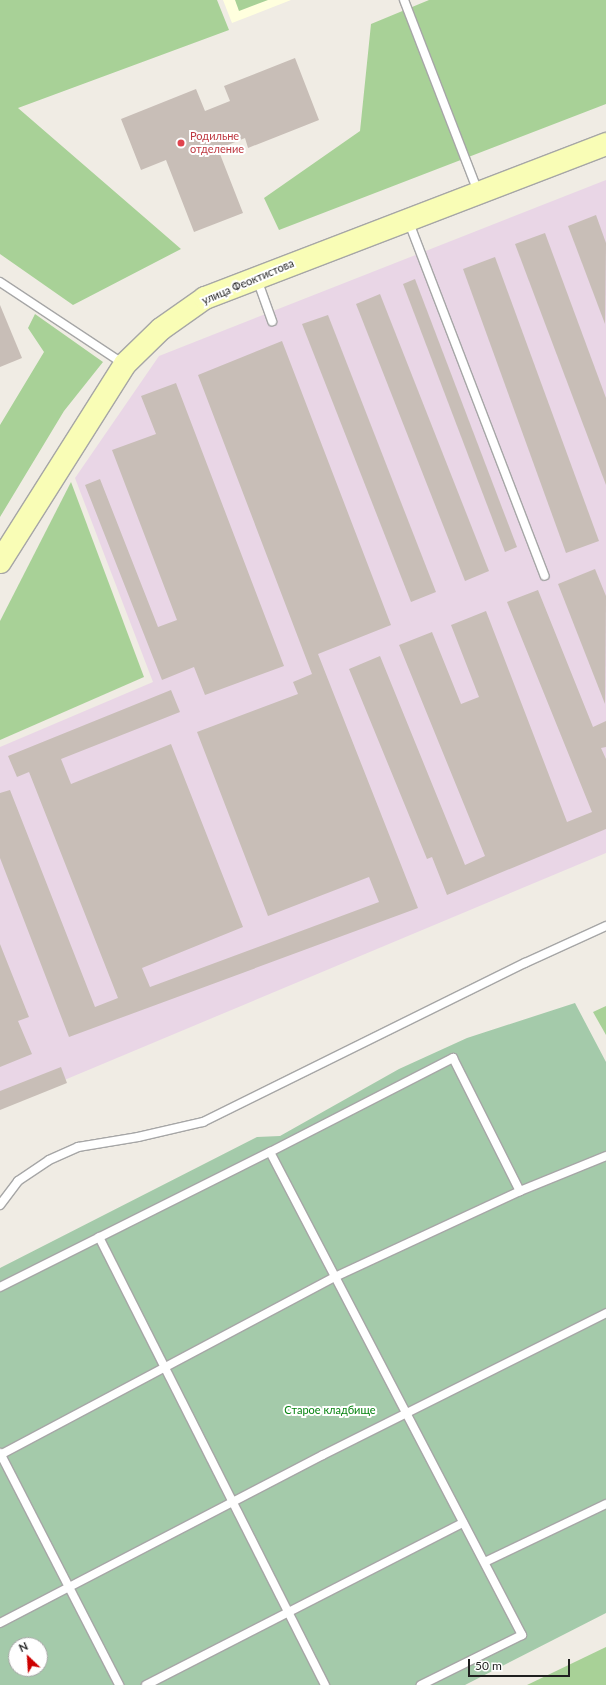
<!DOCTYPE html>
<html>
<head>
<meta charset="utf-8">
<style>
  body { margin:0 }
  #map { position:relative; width:606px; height:1685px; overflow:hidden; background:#f0ece4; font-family:Lato,sans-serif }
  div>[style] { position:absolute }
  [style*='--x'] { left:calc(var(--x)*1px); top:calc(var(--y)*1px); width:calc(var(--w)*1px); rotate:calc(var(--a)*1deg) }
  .industrial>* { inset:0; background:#e9d6e6 }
  .education>* { inset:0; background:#ffffde }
  .forest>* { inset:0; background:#a8d197 }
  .cemetery>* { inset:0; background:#a4caaa }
  .building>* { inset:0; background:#c8beb7 }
  .roads { filter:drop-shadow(1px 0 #a6a6a6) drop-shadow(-1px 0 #a6a6a6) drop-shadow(0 1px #a6a6a6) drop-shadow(0 -1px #a6a6a6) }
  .lane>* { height:8px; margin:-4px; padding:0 4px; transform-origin:4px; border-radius:4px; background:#fff }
  .secondary>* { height:22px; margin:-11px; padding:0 11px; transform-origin:11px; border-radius:11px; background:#f9fdb6 }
  .dots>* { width:11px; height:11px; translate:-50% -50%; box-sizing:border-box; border:2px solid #fff; border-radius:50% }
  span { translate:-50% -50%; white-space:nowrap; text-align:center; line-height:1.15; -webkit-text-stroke:4px #fff; paint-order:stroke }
  .health-label { font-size:11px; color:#be3a42 }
  .left { translate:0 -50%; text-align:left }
  .street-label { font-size:11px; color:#1f1f1f }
  .park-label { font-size:11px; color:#068310 }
  .north { position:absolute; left:8px; top:1637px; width:40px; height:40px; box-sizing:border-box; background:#fff; border:1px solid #a5a5a5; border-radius:50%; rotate:335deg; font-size:11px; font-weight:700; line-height:16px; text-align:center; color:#1f1f1f }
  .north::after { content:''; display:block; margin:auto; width:14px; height:18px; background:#cd0000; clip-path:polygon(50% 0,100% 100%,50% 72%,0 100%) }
  .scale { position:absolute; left:468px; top:1659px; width:102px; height:18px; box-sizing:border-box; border:2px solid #1f1f1f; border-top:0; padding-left:5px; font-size:12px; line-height:14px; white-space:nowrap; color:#1f1f1f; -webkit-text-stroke:3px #fff; paint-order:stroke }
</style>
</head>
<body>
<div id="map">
  <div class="industrial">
    <div style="clip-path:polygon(606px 180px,606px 853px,0 1107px,0 747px,153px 682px,75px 478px,159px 356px)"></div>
  </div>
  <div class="education">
    <div style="clip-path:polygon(223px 0,291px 0,232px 23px)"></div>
  </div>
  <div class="forest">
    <div style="clip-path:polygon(0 0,217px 0,229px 30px,18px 108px,181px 249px,73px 305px,0 254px)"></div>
    <div style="clip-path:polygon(235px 0,268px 0,239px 11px)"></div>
    <div style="clip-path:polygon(429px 0,606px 0,606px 104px,279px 230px,264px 198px,360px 131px,371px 24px)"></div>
    <div style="clip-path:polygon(35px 314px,103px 362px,64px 411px,0 517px,0 425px,44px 352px,28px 328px)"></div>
    <div style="clip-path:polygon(71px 482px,144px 677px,0 740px,0 621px)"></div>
    <div style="clip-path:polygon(606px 1006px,606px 1035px,593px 1012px)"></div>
    <div style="clip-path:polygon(606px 1647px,606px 1685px,527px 1685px)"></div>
  </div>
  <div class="cemetery">
    <div style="clip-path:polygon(evenodd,575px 1003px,606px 1062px,606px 1613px,465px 1685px,0 1685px,0 1268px,257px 1137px,280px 1136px,399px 1069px,467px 1038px,575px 1003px,16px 1645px,40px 1645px,40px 1669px,16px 1669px,16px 1645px)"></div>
  </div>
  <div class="building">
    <div style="clip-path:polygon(295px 58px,319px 120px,248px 148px,245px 138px,218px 149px,243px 213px,194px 232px,166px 160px,141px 170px,121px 119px,196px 89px,205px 111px,230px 101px,224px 86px)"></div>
    <div style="clip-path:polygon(596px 215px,606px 243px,605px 324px,568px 226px)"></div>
    <div style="clip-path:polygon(545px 233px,606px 398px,606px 485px,515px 244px)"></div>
    <div style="clip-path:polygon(495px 257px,599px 541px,566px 553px,463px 269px)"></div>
    <div style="clip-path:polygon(415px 279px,517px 547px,505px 552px,403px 284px)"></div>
    <div style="clip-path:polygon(380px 294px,489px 571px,465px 581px,356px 304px)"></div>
    <div style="clip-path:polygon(0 305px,22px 358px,0 367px)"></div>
    <div style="clip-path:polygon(328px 315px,436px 592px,411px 602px,302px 324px)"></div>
    <div style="clip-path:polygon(282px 341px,391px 625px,318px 654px,418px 908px,69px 1037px,0 858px,0 793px,10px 790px,95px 1007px,118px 998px,29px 772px,17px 777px,8px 756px,171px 690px,180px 712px,61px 759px,71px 784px,171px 744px,243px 927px,142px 968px,150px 987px,379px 902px,369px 877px,268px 916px,197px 732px,298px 694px,293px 682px,312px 674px,198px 375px)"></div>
    <div style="clip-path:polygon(176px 383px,284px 666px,205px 695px,194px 667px,162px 680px,85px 485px,100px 479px,158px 627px,177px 620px,112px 450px,156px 434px,141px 396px)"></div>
    <div style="clip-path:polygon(595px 569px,606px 596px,605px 704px,558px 584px)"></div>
    <div style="clip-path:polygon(538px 590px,593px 727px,606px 721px,606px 747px,601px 748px,606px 759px,606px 829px,447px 895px,432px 857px,427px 859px,349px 669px,380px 656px,465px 865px,485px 856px,399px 645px,432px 632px,461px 704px,479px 697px,451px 625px,486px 611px,567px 822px,592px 812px,507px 602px)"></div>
    <div style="clip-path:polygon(0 944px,29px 1017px,18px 1021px,32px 1054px,0 1067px)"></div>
    <div style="clip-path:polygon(61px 1067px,67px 1083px,0 1110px,0 1091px)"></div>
  </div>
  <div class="roads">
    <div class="lane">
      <div style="--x:404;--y:0;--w:206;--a:68.9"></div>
      <div style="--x:408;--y:220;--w:381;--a:69"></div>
      <div style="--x:257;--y:279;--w:45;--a:70.3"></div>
      <div style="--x:0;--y:282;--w:149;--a:33.5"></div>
      <div style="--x:270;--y:1152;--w:206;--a:-27.2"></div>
      <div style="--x:453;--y:1058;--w:149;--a:63.3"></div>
      <div style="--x:0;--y:1205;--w:30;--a:-53"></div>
      <div style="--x:18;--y:1181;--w:37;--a:-34"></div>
      <div style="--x:49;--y:1160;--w:32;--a:-24"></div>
      <div style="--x:78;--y:1147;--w:61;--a:-9.5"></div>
      <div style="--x:138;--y:1137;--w:67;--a:-13"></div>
      <div style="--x:203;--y:1122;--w:359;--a:-26.3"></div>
      <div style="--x:525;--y:963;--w:89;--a:-24.6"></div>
      <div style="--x:99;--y:1237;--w:502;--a:63.23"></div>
      <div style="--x:0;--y:1287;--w:302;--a:-26.6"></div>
      <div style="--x:270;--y:1152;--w:545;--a:62.45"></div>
      <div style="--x:522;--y:1635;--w:113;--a:153.7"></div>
      <div style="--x:0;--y:1453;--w:261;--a:62.8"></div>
      <div style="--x:0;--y:1455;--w:379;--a:-28"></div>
      <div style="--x:335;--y:1277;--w:204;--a:-24.9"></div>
      <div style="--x:520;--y:1191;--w:93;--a:-22.1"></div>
      <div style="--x:485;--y:1562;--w:134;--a:-25.6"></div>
      <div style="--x:0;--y:1623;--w:364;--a:-27.5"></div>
      <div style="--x:323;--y:1455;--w:317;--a:-26.6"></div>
      <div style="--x:146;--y:1685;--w:356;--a:-27.1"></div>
    </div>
    <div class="secondary">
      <div style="--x:0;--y:562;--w:234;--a:-57.7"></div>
      <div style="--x:125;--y:364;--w:50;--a:-44.2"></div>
      <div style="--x:161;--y:329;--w:54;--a:-35.2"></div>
      <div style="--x:205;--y:298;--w:430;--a:-21"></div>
    </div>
  </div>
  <div class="dots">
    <div style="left:181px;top:143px;background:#e0444e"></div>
  </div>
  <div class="health-label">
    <span class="left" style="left:190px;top:143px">Родильне<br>отделение</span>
  </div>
  <div class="street-label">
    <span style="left:248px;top:282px;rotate:-23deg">улица Феоктистова</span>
  </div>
  <div class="park-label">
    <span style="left:330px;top:1410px">Старое кладбище</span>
  </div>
  <div class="north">N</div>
  <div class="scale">50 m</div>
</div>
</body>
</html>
